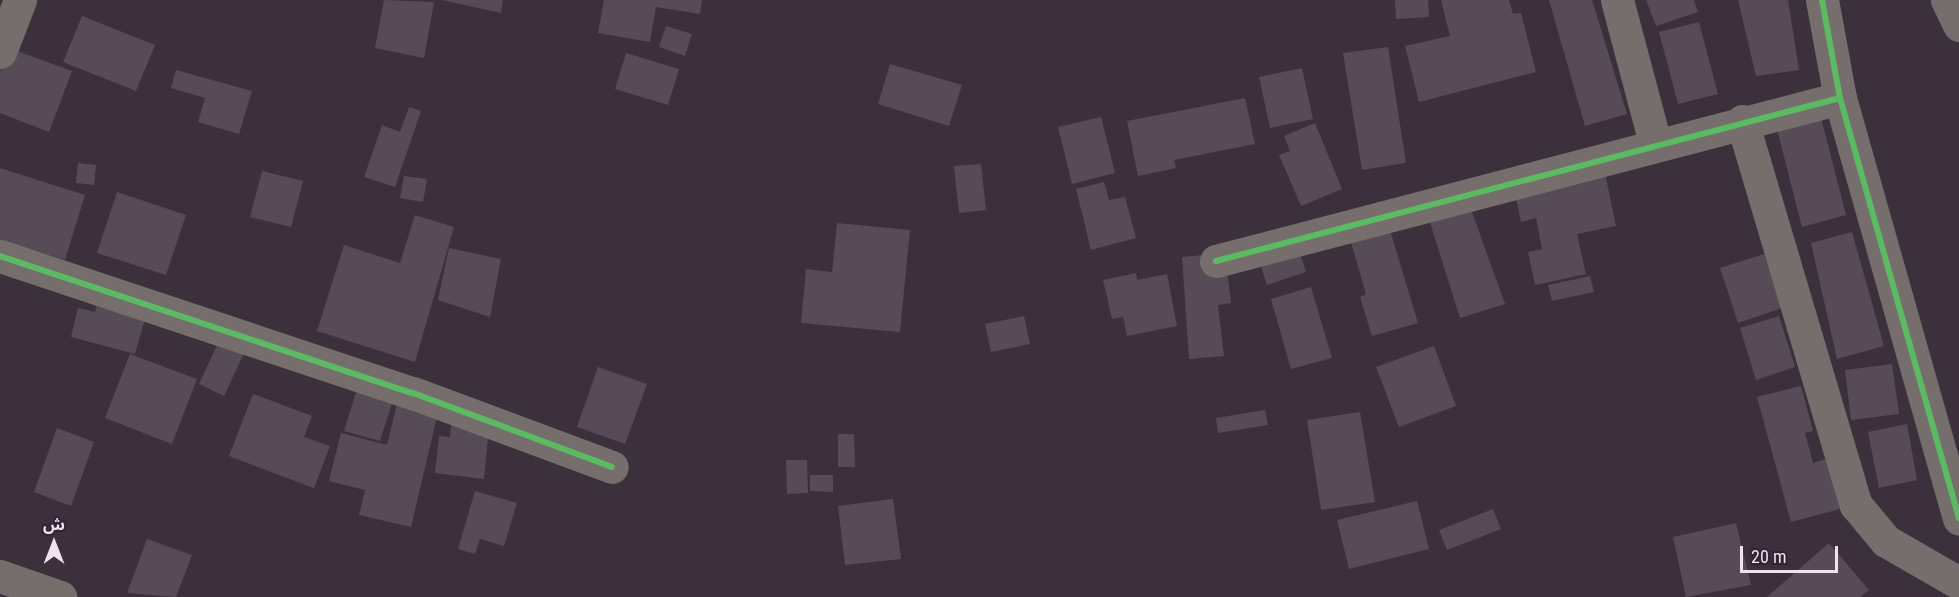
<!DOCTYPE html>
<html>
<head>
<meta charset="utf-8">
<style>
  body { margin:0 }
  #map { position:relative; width:1959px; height:597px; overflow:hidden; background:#3c303c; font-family:"Roboto Condensed","Noto Sans Arabic",sans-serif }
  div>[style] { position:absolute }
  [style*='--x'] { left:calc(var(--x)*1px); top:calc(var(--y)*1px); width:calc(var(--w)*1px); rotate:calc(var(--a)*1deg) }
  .building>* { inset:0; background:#574b58 }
  .minor>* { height:33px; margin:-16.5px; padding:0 16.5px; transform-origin:16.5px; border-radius:16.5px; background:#766e6c }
  .highway>* { height:33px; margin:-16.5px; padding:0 16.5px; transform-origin:16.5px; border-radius:16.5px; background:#756c6d }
  .cycleway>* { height:6px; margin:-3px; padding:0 3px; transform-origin:3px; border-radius:3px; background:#5cba63 }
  span { translate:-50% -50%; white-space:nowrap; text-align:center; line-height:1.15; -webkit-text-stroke:4.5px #362137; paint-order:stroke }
  .north { position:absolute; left:24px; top:513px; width:60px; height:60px; -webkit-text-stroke:4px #362137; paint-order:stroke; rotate:0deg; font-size:16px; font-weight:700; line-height:24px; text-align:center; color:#f0e3f1 }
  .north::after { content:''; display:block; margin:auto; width:21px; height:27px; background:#f0e3f1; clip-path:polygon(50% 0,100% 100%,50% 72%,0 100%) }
  .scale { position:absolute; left:1740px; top:546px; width:98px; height:27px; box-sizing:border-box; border:3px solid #f0e3f1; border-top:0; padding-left:8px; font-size:18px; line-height:21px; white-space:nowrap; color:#f0e3f1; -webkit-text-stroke:4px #362137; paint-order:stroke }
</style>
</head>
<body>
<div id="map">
  <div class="building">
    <div style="clip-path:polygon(384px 0,434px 2px,424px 58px,375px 48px)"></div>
    <div style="clip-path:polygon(442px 0,503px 0,501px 13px)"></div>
    <div style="clip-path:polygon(604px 0,702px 0,700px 14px,656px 7px,650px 42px,598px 33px)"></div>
    <div style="clip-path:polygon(1395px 0,1428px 0,1429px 17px,1396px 19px)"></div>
    <div style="clip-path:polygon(1441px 0,1509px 0,1513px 14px,1521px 13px,1536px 72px,1419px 102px,1405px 46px,1450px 36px)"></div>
    <div style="clip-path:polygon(1549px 0,1592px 0,1627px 114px,1585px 126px)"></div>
    <div style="clip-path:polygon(1646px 0,1694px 0,1698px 12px,1656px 26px)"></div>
    <div style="clip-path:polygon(1738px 0,1788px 0,1799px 70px,1756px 76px)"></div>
    <div style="clip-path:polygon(82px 16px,155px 45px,136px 91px,63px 62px)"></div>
    <div style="clip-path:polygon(1699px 22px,1718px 94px,1678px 104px,1659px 32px)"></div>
    <div style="clip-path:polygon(666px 26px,692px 34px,685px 56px,659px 47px)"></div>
    <div style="clip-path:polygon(1388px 47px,1406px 163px,1362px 170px,1343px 53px)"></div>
    <div style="clip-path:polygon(9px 48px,72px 71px,49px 132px,0 113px,0 72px)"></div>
    <div style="clip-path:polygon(626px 53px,679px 69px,668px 105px,615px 89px)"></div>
    <div style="clip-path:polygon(890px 64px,962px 85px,949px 126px,878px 104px)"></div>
    <div style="clip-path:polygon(1302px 68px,1313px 119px,1270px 128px,1259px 77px)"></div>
    <div style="clip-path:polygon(176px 70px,252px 91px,239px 134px,198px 122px,205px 98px,171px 88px)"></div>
    <div style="clip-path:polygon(1245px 98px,1255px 144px,1174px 160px,1176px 168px,1138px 176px,1127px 121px)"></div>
    <div style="clip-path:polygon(1817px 102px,1846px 215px,1802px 227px,1773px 114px)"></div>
    <div style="clip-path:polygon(409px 107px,421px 111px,395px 187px,364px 177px,382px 125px,400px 132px)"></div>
    <div style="clip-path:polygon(1101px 117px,1115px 173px,1072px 184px,1058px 127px)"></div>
    <div style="clip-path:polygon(1315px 123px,1342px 189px,1301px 206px,1279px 155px,1290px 151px,1284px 136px)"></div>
    <div style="clip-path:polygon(1601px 154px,1616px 226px,1577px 234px,1586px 274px,1535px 285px,1528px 252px,1542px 249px,1536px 218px,1521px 222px,1511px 173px)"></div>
    <div style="clip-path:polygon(78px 163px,96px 165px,94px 185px,76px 183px)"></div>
    <div style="clip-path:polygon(981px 164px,986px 210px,959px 213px,954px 166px)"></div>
    <div style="clip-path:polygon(0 168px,85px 195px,65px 260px,0 240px)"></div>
    <div style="clip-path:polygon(262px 171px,303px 181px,291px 227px,250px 217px)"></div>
    <div style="clip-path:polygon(404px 176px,427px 179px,423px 202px,400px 198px)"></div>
    <div style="clip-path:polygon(1104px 182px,1109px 200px,1125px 197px,1136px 238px,1091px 250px,1076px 189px)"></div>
    <div style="clip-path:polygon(1462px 184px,1505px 304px,1460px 318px,1422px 197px)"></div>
    <div style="clip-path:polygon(117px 192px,186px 215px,166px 275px,97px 253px)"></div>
    <div style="clip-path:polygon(1383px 207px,1418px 323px,1372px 336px,1360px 297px,1366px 294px,1344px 218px)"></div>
    <div style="clip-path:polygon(415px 215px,454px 227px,415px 362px,317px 331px,344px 245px,400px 263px)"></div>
    <div style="clip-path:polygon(837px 223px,910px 230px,900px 332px,801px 323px,806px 269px,832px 272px)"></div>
    <div style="clip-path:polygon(1293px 230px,1306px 272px,1267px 285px,1253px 242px)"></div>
    <div style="clip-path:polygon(1852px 232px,1884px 346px,1837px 359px,1811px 243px)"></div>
    <div style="clip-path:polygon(449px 248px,501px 259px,490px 317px,438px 300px)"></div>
    <div style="clip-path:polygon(1225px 253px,1231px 303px,1218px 305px,1224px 356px,1189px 359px,1182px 257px)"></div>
    <div style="clip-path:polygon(1764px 254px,1782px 308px,1738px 323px,1720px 268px)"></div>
    <div style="clip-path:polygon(1136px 273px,1137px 280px,1167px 274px,1177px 326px,1127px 336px,1123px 317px,1112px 319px,1103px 280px)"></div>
    <div style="clip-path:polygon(1590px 276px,1594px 292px,1552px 301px,1548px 285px)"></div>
    <div style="clip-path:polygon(103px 281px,152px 294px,135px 354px,71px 337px,78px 308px,95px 312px)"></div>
    <div style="clip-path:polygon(1311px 287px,1332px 358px,1291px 369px,1271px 299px)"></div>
    <div style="clip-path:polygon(1024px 316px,1030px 344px,991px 352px,985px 324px)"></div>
    <div style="clip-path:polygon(1779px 316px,1795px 367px,1756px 380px,1740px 328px)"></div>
    <div style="clip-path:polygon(220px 339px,245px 351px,224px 396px,199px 384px)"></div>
    <div style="clip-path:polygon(1434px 346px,1456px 406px,1399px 427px,1376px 367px)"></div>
    <div style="clip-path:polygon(130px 354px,197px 379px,172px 444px,105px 418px)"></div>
    <div style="clip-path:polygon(1892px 364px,1899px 414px,1851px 420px,1845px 370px)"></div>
    <div style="clip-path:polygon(598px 367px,647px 384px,625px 444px,577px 427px)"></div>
    <div style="clip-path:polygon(1801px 386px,1813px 431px,1805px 433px,1813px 463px,1826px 459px,1840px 509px,1791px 522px,1757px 397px)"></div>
    <div style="clip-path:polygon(357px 389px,393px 400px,380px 441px,344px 431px)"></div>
    <div style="clip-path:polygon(253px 394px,312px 416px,304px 437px,330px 446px,314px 488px,229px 456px)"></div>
    <div style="clip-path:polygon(399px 395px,440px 404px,411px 527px,359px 515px,365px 490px,329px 481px,341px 433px,387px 445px)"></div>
    <div style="clip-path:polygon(1265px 410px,1268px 425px,1218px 433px,1216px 418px)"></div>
    <div style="clip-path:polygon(1360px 412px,1375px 502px,1321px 510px,1307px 420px)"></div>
    <div style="clip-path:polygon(452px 413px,490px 417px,484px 479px,435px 473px,439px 436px,450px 437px)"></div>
    <div style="clip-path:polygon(1907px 424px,1917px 480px,1879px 488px,1868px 432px)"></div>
    <div style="clip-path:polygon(57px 428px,94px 442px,71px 506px,34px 492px)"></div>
    <div style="clip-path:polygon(838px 434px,854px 434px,855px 467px,838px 467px)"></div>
    <div style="clip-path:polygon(786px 460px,807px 460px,808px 493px,787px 494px)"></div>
    <div style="clip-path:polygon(810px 475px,833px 475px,833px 492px,810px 491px)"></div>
    <div style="clip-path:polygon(475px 491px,517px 503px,504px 546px,480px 539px,475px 554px,458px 549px)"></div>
    <div style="clip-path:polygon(893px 499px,901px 559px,845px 565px,838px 506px)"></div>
    <div style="clip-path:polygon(1417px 501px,1429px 549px,1349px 569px,1337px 520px)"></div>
    <div style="clip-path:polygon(1493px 509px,1501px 529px,1447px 550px,1439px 530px)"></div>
    <div style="clip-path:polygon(1736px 523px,1751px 585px,1686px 597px,1673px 537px)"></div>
    <div style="clip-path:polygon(147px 539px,192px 555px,176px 597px,127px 593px)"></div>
    <div style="clip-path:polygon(1829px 543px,1869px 590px,1860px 597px,1767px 597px)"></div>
  </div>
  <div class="minor">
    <div style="--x:1617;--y:0;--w:148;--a:75.1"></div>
    <div style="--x:1822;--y:0;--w:100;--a:79.6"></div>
    <div style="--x:1840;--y:98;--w:437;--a:74.2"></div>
    <div style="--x:0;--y:52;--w:56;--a:-69"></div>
    <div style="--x:1742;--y:121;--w:401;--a:73.5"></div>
    <div style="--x:1856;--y:505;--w:47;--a:50.2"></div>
    <div style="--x:1886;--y:541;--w:84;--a:29.9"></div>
    <div style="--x:0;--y:256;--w:435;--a:18.4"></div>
    <div style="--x:413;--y:393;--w:212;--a:20.4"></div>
    <div style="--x:1216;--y:261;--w:645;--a:-14.64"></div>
    <div style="--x:0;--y:576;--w:64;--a:19.3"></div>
  </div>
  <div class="highway">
    <div style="--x:1947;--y:0;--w:28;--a:64"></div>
  </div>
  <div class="cycleway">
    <div style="--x:1822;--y:0;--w:100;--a:79.6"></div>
    <div style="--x:1840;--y:98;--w:437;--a:74.2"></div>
    <div style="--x:0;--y:256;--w:435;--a:18.4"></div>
    <div style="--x:413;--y:393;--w:212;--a:20.4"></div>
    <div style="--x:1216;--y:261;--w:645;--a:-14.64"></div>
  </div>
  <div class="north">ش</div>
  <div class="scale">20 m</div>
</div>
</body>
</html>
